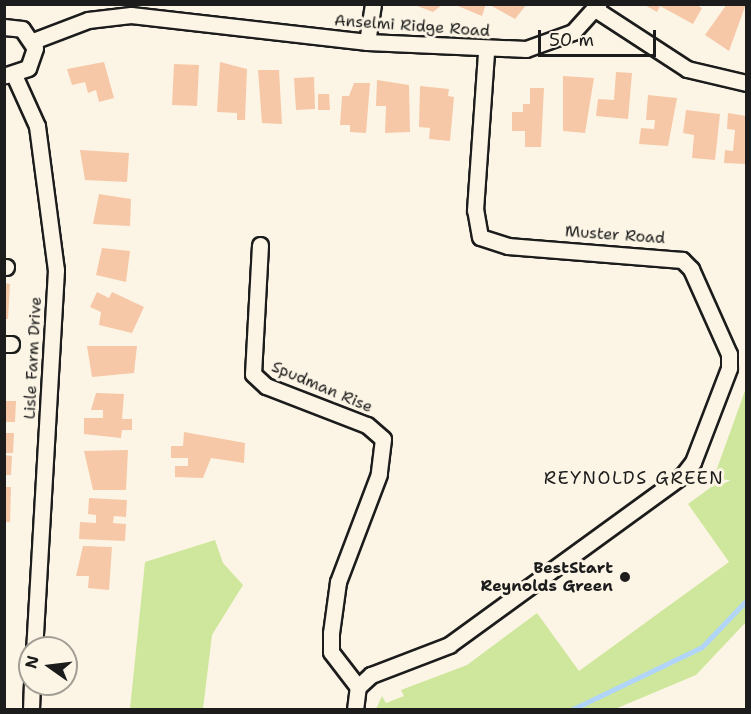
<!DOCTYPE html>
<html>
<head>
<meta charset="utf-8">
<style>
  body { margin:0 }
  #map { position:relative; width:751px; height:714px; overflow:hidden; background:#fcf5e5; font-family:"Shantell Sans",sans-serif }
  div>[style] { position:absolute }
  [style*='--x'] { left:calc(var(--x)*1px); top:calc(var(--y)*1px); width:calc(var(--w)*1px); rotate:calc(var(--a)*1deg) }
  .green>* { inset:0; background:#cfe79c }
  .stream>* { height:4.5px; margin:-2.25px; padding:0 2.25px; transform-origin:2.25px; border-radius:2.25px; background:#b0d5f9 }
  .building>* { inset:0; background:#f7c8a7 }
  .roads { filter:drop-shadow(2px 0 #1c1c1c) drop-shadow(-2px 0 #1c1c1c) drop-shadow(0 2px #1c1c1c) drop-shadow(0 -2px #1c1c1c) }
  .minor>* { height:15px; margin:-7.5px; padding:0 7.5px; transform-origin:7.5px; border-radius:7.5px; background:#fcf5e5 }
  .dots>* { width:16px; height:16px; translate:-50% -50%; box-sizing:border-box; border:3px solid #fcf5e5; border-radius:50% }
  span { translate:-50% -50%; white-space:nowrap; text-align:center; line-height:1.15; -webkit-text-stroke:6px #fcf5e5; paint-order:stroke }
  .street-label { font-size:16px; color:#1c1c1c }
  .poi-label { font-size:16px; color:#1c1c1c; font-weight:700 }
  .right { translate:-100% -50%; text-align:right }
  .neighbourhood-label { font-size:18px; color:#1c1c1c; letter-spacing:1.5px }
  .frame { position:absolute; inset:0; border:6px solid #1c1c1c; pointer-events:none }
  .north { position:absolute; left:18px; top:636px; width:60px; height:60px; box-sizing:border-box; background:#fcf5e5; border:2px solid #a29e95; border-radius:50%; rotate:284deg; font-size:16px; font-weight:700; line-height:24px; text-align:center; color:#1c1c1c }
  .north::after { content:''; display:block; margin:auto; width:21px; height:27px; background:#1c1c1c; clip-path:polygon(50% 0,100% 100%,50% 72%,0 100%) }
  .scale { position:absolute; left:538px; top:30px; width:118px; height:27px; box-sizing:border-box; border:3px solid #1c1c1c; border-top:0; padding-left:8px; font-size:18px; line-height:21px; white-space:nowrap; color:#1c1c1c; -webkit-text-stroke:4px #fcf5e5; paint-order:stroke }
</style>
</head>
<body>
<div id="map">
  <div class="green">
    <div style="clip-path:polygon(746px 388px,746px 622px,696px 675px,615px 709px,376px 709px,382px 696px,386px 703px,404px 696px,401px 690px,467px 665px,537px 613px,579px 671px,729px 562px,688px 504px,710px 488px)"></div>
    <div style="clip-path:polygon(215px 540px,223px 563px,243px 585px,212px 635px,203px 709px,130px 709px,145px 562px)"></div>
  </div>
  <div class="stream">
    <div style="--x:571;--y:710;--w:145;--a:-25.7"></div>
    <div style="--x:702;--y:647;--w:64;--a:-46.3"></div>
  </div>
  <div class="building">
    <div style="clip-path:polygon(412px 4px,443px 4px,433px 12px)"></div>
    <div style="clip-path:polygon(453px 4px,486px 4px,482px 16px)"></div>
    <div style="clip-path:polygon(527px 4px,515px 19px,490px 5px,490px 4px)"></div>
    <div style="clip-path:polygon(643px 4px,695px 4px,702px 8px,693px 24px,660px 6px,657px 12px)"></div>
    <div style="clip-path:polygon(727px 4px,746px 4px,729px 51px,705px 35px)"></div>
    <div style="clip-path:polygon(104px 62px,114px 98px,99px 102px,96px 90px,88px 93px,85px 82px,72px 85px,67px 69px)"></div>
    <div style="clip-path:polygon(220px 62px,247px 69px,245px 120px,237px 120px,237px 113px,217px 112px)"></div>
    <div style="clip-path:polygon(174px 64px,199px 65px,197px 106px,172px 105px)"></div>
    <div style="clip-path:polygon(258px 70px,279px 70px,282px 124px,262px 123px)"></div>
    <div style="clip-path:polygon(616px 72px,632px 73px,628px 119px,596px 116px,598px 99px,614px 100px)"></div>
    <div style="clip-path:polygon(563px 76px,594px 78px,585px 133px,563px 131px)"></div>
    <div style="clip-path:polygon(314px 77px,315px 109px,296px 110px,294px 78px)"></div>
    <div style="clip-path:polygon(377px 80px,409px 85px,410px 132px,385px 133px,386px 106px,376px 106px)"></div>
    <div style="clip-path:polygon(354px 83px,370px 83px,366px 133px,350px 132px,350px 125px,340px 125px,342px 96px,349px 96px)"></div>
    <div style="clip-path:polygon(420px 86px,449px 89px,448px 96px,454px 97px,450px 141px,429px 139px,430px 128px,419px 127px)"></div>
    <div style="clip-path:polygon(530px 88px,544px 88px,541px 147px,525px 147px,525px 131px,512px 131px,512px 112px,523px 112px,523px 104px,530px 104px)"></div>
    <div style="clip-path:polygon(318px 94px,329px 94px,330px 110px,318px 110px)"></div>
    <div style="clip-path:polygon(648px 95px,677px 98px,668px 146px,639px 144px,641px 128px,654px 129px,655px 120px,646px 120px)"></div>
    <div style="clip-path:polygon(686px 110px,720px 114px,715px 160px,692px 158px,694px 135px,683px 133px)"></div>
    <div style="clip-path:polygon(728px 113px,746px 116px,746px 164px,724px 163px,725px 150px,733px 151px,735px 130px,727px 129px)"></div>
    <div style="clip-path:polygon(80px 150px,129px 153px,127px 182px,85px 180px)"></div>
    <div style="clip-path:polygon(99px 194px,131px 199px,130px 226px,93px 224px)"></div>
    <div style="clip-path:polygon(102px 248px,130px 251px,126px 282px,96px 275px)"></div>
    <div style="clip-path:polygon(4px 283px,10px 284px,8px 319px,4px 319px)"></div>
    <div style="clip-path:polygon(97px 292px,109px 298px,112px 292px,144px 307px,132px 333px,99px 325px,101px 312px,90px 307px)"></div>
    <div style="clip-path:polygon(87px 346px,137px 346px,134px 373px,92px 377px)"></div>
    <div style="clip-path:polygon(96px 393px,124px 394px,122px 419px,132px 419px,132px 430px,122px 430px,121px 438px,84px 434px,84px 418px,103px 418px,103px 410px,91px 410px)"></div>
    <div style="clip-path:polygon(4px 401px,16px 401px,15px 422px,4px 422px)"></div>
    <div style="clip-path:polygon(184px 432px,245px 443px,244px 463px,211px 458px,203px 478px,175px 477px,175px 466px,188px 466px,188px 458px,171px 458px,171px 446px,183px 446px)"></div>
    <div style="clip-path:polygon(4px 433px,14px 433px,13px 453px,4px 453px)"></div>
    <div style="clip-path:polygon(128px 450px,126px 490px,93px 490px,84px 451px)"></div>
    <div style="clip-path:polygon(4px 455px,12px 456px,11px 475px,4px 475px)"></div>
    <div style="clip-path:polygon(4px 487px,11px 487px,10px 522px,4px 522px)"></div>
    <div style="clip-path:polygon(89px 498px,127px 500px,126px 517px,114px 516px,113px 523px,126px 524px,125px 541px,79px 539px,80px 522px,96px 523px,96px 515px,88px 514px)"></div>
    <div style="clip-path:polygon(83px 546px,112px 547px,109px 590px,88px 588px,89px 576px,76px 576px)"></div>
  </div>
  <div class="roads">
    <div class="minor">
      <div style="--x:595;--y:9;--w:110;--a:33.1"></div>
      <div style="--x:687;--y:69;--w:61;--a:13.3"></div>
      <div style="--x:4;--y:27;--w:18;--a:6"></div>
      <div style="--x:22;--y:29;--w:23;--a:56"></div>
      <div style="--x:35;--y:48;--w:21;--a:109"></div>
      <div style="--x:28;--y:68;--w:23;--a:162"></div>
      <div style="--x:33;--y:41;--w:59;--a:-20.9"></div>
      <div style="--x:88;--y:20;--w:43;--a:-6.6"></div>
      <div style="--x:131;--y:15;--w:238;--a:6.5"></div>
      <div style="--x:367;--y:42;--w:159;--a:2.5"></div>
      <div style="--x:526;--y:49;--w:50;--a:-19.9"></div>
      <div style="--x:573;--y:32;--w:38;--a:-48"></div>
      <div style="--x:367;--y:42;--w:38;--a:-81"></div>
      <div style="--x:14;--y:75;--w:56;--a:65.7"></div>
      <div style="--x:37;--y:126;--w:145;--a:82.5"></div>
      <div style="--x:56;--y:270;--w:379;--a:93.3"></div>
      <div style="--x:260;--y:245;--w:129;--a:93.1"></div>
      <div style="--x:253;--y:374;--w:18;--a:43"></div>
      <div style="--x:266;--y:386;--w:108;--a:21.1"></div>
      <div style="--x:367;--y:425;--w:21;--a:41"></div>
      <div style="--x:383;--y:439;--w:35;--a:97"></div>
      <div style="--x:379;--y:474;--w:116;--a:110.8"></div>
      <div style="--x:338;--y:582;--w:51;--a:97.8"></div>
      <div style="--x:331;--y:633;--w:19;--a:90"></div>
      <div style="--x:331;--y:652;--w:44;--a:52.4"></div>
      <div style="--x:4;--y:267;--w:2;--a:0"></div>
      <div style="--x:4;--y:344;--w:7;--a:0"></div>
      <div style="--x:31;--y:710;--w:26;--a:-88"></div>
      <div style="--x:355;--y:710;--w:23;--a:-83"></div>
      <div style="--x:358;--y:687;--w:18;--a:-43"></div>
      <div style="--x:371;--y:675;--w:84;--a:-21"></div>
      <div style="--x:449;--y:645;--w:288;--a:-36"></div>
      <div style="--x:682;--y:476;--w:18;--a:-52"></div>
      <div style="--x:693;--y:462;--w:101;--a:-69"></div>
      <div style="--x:729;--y:368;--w:14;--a:-90"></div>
      <div style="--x:729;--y:354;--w:93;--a:-114.1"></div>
      <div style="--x:691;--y:269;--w:13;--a:-135"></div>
      <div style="--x:682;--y:260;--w:175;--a:-175.4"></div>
      <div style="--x:508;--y:246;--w:29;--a:-162"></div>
      <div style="--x:480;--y:237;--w:27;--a:-100"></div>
      <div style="--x:475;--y:210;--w:159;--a:-86"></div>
    </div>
  </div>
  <div class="dots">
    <div style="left:625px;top:577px;background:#1c1c1c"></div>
  </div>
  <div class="street-label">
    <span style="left:412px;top:26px;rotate:4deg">Anselmi Ridge Road</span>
    <span style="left:615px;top:235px;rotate:4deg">Muster Road</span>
    <span style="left:33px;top:358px;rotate:-87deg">Lisle Farm Drive</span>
    <span style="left:322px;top:387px;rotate:23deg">Spudman Rise</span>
  </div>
  <div class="poi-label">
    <span class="right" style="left:613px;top:577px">BestStart<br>Reynolds Green</span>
  </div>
  <div class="neighbourhood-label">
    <span style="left:634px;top:478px">REYNOLDS GREEN</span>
  </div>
  <div class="frame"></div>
  <div class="north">N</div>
  <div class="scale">50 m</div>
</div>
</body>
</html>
